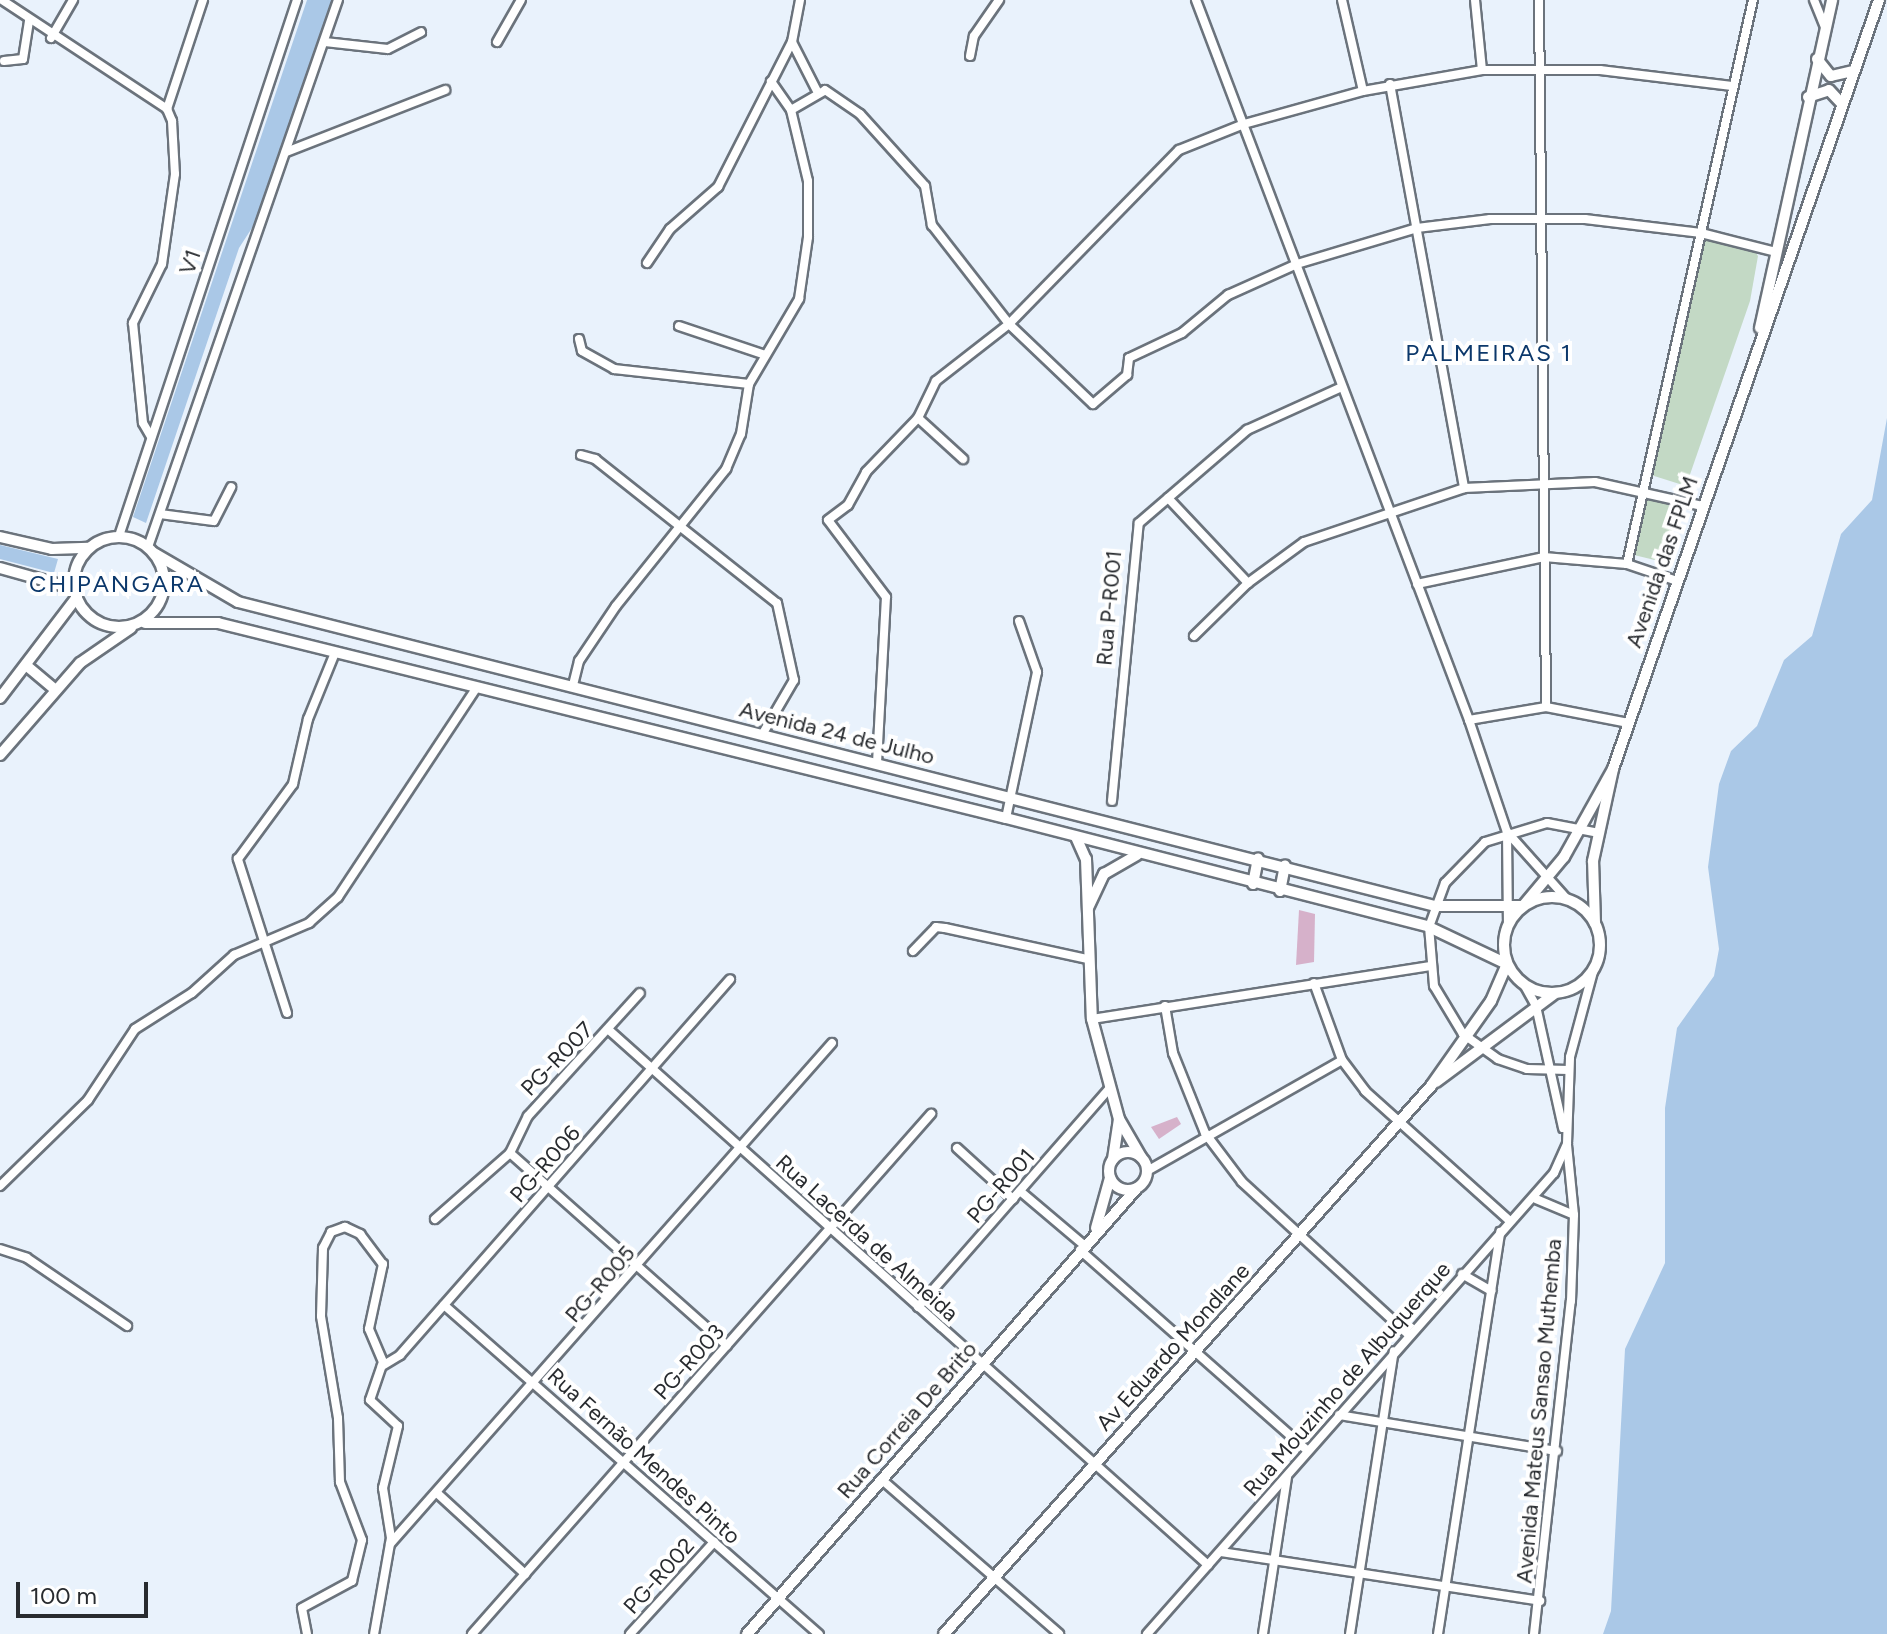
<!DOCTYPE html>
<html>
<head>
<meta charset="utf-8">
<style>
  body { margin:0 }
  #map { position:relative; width:1887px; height:1634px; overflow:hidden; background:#e9f2fc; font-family:Figtree,sans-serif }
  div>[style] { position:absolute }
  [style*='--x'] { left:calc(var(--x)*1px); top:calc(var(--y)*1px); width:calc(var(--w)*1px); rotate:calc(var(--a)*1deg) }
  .green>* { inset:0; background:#c3d9c5 }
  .water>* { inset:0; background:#aac8e7 }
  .building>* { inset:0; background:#d6b1ca }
  .roads { filter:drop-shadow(2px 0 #6b737c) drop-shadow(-2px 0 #6b737c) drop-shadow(0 2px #6b737c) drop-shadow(0 -2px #6b737c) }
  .minor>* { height:8px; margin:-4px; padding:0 4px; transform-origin:4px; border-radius:4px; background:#fff }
  .tertiary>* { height:10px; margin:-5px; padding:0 5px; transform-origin:5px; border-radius:5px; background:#fff }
  .tertiary>.ring { margin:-5px; padding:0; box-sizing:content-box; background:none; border:10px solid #fff; border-radius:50% }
  span { translate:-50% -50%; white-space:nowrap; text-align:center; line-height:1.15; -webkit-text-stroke:8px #fff; paint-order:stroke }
  .street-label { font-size:22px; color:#282b2f }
  .neighbourhood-label { font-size:24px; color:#0c386b; letter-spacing:2px }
  .scale { position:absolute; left:16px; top:1582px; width:132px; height:36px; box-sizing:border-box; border:4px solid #282b2f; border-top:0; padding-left:10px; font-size:24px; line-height:28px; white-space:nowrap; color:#282b2f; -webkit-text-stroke:6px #fff; paint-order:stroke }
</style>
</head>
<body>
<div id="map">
  <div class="green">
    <div style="clip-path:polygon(1711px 237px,1752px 247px,1758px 256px,1750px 301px,1686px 486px,1651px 475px,1652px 464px,1702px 240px)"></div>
    <div style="clip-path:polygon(1652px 496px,1679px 511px,1663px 562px,1634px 555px,1645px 497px)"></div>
  </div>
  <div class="water">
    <div style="clip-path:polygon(307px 0,332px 0,261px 214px,239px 248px,146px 523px,133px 517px)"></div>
    <div style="clip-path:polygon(1887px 418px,1887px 1634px,1603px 1634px,1611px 1611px,1625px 1349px,1665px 1263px,1665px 1108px,1677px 1028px,1714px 976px,1719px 949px,1708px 867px,1719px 784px,1731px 751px,1757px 726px,1784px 660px,1812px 636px,1841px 534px,1872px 500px)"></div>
    <div style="clip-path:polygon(0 545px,58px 559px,54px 573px,0 559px)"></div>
  </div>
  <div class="building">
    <div style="clip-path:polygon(1299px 910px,1315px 914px,1314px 962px,1296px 965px)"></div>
    <div style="clip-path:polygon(1177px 1117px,1181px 1124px,1159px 1139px,1151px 1127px)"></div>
  </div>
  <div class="roads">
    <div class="minor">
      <div style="--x:2;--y:0;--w:198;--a:33.4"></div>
      <div style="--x:167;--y:109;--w:13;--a:67"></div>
      <div style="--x:172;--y:121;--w:53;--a:86.8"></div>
      <div style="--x:175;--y:174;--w:91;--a:98.2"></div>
      <div style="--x:162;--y:264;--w:66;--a:116.2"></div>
      <div style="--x:133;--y:323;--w:100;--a:84.3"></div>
      <div style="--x:143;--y:423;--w:16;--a:60"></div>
      <div style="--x:1196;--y:0;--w:770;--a:69.23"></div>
      <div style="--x:1469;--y:720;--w:118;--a:71.3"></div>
      <div style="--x:1507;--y:832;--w:94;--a:89.4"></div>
      <div style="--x:1342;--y:0;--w:93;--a:77"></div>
      <div style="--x:1475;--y:0;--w:70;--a:84.3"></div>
      <div style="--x:1539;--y:0;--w:707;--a:89.43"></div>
      <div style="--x:1814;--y:0;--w:29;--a:68"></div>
      <div style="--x:51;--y:38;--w:44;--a:-59.9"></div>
      <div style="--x:325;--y:42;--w:63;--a:6.3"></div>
      <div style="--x:388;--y:49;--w:37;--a:-27"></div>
      <div style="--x:497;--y:42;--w:48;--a:-60.3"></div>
      <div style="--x:792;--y:42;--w:55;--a:63"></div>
      <div style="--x:970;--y:56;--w:20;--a:-79"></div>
      <div style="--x:974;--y:36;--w:44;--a:-55.2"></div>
      <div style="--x:4;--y:61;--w:19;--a:-6"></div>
      <div style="--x:23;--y:59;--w:39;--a:-81"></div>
      <div style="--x:1390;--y:84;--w:411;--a:79.6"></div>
      <div style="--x:167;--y:109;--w:115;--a:-71.7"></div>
      <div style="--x:791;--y:110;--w:39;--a:-30"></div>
      <div style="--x:825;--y:90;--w:42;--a:34.4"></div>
      <div style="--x:860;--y:114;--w:97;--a:47.9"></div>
      <div style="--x:925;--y:186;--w:40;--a:80"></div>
      <div style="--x:932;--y:225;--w:125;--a:52.1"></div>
      <div style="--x:1009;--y:324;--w:116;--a:43.6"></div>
      <div style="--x:1093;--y:404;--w:45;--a:-40.5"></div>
      <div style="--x:1127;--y:375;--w:17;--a:-83"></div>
      <div style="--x:1129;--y:358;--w:59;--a:-25.3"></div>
      <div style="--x:1182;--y:333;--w:60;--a:-39.6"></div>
      <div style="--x:1228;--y:295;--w:76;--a:-24.2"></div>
      <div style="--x:1297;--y:264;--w:125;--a:-16.7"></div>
      <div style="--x:1417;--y:228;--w:74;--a:-7"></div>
      <div style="--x:1490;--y:219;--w:95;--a:0"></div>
      <div style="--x:1585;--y:219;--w:117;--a:6.9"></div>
      <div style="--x:1701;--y:233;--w:77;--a:14.2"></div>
      <div style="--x:286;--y:152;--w:171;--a:-21.3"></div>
      <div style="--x:647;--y:263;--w:41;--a:-55.9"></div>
      <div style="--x:670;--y:229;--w:64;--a:-41.2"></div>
      <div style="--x:718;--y:187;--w:163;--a:-63"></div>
      <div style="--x:792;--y:42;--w:43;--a:-79.2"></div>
      <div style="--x:679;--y:326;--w:88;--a:18.6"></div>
      <div style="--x:579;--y:339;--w:12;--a:76"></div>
      <div style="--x:582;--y:351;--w:37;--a:29"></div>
      <div style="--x:614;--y:369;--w:136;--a:6.3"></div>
      <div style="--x:918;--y:418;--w:61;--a:42.3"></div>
      <div style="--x:581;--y:455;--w:15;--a:16"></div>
      <div style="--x:595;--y:459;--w:232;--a:38.4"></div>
      <div style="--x:777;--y:603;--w:79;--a:77.6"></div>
      <div style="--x:794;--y:680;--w:64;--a:120.2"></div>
      <div style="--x:1168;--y:498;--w:117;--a:46.7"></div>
      <div style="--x:160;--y:514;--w:54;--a:7.4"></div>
      <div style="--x:214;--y:521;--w:38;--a:-63"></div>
      <div style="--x:119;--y:536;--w:565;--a:-71.63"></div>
      <div style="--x:148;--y:547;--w:579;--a:-70.85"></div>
      <div style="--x:1627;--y:564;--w:578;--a:-77.41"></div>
      <div style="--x:1417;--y:584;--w:130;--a:-12"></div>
      <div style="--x:1544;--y:557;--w:83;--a:4.8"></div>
      <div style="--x:1627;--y:564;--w:53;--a:18.8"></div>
      <div style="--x:1194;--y:636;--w:76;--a:-44.5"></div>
      <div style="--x:1248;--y:583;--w:69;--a:-36.2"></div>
      <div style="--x:1304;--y:542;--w:169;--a:-18.6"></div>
      <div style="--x:1464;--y:488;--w:131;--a:-2.6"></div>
      <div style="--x:1595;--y:482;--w:110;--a:12.6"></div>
      <div style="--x:573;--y:685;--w:25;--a:-76"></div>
      <div style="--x:579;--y:661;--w:66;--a:-56.1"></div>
      <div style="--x:616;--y:606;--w:176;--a:-51.2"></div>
      <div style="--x:726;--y:469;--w:38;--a:-67"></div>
      <div style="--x:741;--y:434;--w:51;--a:-80.9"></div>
      <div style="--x:749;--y:384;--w:99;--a:-59.5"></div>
      <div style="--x:799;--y:299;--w:63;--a:-81.7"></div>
      <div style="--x:808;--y:237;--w:56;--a:-90"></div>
      <div style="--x:808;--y:181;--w:73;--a:-103.5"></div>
      <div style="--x:791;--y:110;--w:35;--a:-125"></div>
      <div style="--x:1469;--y:720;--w:78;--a:-9.6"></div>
      <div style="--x:1546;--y:707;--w:84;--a:11"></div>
      <div style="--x:877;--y:763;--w:166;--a:-86.9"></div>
      <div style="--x:886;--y:597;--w:96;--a:-127"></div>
      <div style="--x:828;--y:520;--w:25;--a:-37"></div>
      <div style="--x:848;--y:505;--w:38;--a:-61"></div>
      <div style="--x:866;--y:472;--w:75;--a:-46.1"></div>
      <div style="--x:918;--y:418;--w:41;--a:-64.1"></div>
      <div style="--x:936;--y:381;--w:93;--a:-38"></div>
      <div style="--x:1009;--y:324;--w:243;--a:-45.7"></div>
      <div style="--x:1179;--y:150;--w:70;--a:-21.8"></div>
      <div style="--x:1244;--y:124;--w:123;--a:-15.5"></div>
      <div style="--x:1363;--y:91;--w:121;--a:-10"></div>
      <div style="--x:1482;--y:70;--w:118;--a:0"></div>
      <div style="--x:1600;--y:70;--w:133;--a:6.9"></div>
      <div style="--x:1112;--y:801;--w:279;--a:-84.5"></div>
      <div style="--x:1139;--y:523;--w:143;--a:-40.7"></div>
      <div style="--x:1247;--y:430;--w:104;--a:-24.4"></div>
      <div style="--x:1006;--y:818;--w:149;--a:-78"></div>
      <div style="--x:1037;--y:672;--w:54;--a:-109.4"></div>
      <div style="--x:1507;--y:832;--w:90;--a:48.2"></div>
      <div style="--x:913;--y:951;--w:33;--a:-46"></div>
      <div style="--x:936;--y:927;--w:9;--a:6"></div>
      <div style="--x:945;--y:928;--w:145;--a:12.3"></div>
      <div style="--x:1314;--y:983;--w:82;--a:70"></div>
      <div style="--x:1342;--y:1060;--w:39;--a:53"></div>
      <div style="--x:1365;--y:1091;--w:195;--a:41.9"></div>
      <div style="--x:1525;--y:986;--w:23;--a:61"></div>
      <div style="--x:1536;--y:1006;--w:125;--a:77.5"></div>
      <div style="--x:1165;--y:1006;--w:48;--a:80.3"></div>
      <div style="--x:1173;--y:1053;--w:86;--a:68.2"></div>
      <div style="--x:1205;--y:1133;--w:61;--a:52.9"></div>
      <div style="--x:1242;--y:1182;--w:225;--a:42.5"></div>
      <div style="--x:287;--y:1013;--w:162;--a:-107.7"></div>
      <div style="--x:238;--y:859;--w:93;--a:-53.7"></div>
      <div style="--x:293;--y:784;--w:67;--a:-77"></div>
      <div style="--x:308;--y:719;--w:71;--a:-67.8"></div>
      <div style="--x:1092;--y:1019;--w:341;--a:-8.9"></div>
      <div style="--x:610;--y:1031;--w:802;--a:41.76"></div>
      <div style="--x:1569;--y:1070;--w:42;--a:-178.6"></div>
      <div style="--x:1527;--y:1069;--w:31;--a:-161"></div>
      <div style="--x:1498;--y:1059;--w:43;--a:-144.5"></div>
      <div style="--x:1463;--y:1034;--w:56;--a:-121.1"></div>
      <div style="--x:1434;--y:986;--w:59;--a:-94.8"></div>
      <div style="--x:1429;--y:927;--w:47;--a:-70"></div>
      <div style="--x:1445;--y:883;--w:57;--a:-45.7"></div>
      <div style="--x:1485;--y:842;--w:65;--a:-17"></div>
      <div style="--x:1547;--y:823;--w:53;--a:10.9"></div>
      <div style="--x:957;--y:1148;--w:76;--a:42.3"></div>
      <div style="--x:510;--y:1153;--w:290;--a:41.6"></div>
      <div style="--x:1147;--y:1171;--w:224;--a:-29.6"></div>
      <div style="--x:0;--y:1186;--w:123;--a:-44.3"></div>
      <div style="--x:88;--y:1100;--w:85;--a:-56.5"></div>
      <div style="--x:135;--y:1029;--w:67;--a:-32.3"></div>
      <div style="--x:192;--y:993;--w:57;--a:-42.1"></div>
      <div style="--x:234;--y:955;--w:82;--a:-23.1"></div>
      <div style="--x:309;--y:923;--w:39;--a:-42"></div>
      <div style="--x:338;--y:897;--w:248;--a:-56.5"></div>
      <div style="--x:1020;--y:1191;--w:84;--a:40.2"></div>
      <div style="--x:1536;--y:1199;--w:41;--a:22.8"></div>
      <div style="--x:435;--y:1219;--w:100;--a:-41.3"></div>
      <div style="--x:510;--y:1153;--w:41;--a:-64.1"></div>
      <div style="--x:528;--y:1116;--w:166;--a:-47.7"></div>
      <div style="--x:0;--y:1249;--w:28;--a:18"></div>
      <div style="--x:27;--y:1258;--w:121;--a:34.2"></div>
      <div style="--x:1080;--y:1250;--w:303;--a:41.4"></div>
      <div style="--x:1462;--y:1274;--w:34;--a:30"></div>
      <div style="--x:444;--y:1305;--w:499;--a:41.3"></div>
      <div style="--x:918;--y:1307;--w:291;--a:-48.8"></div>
      <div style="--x:382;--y:1366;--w:21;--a:-31"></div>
      <div style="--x:400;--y:1355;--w:500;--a:-48.7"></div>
      <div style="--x:1339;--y:1415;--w:221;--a:9.4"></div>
      <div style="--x:881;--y:1479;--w:236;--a:41"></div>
      <div style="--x:437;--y:1493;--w:120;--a:42.6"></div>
      <div style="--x:390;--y:1544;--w:668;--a:-48.58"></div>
      <div style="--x:1221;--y:1552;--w:323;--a:8.7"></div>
      <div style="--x:307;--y:1634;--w:26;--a:-101"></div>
      <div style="--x:302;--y:1608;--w:57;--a:-28.4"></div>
      <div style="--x:352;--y:1581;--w:42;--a:-76.3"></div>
      <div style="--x:362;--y:1540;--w:62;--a:-110.8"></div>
      <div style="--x:340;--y:1482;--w:64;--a:-91.8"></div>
      <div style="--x:338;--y:1418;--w:103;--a:-99.5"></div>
      <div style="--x:321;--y:1316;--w:68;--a:-88.3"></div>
      <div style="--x:323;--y:1248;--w:18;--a:-63"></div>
      <div style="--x:331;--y:1232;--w:15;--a:-20"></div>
      <div style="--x:345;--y:1227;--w:17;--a:25"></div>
      <div style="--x:360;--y:1234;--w:38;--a:53"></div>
      <div style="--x:383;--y:1264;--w:66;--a:102.2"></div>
      <div style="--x:369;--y:1329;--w:36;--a:67"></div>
      <div style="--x:383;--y:1362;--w:40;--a:108.9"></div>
      <div style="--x:370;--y:1400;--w:38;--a:43"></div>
      <div style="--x:398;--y:1426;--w:64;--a:103.6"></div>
      <div style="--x:383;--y:1488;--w:51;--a:80.9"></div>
      <div style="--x:391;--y:1538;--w:97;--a:100"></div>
      <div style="--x:472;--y:1634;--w:694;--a:-48.57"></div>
      <div style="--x:630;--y:1634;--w:125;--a:-47.6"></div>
      <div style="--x:1147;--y:1634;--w:615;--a:-48.56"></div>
      <div style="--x:1554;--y:1173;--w:32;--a:-66"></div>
      <div style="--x:1567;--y:1144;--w:87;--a:-88"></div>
      <div style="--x:1570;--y:1057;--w:88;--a:-74.9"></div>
      <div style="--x:1263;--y:1634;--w:159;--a:-81.3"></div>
      <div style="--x:1350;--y:1634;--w:286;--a:-81.2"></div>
      <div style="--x:1438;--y:1634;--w:407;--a:-81.2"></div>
      <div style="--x:1534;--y:1634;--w:335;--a:-83.7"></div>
      <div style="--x:1571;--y:1301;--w:86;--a:-88"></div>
      <div style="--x:1574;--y:1215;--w:70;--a:-95.7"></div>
    </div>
    <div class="tertiary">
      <div style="--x:1817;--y:59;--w:22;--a:51"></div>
      <div style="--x:1831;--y:76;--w:23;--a:-13"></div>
      <div style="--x:1808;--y:97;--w:22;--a:-18"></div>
      <div style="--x:1829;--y:90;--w:19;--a:47"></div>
      <div style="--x:1760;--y:328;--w:336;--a:-77.6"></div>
      <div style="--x:0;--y:537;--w:53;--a:13"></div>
      <div style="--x:52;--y:549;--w:37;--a:-2"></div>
      <div class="ring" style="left:74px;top:537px;width:80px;height:80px"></div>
      <div style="--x:154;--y:553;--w:97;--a:30.3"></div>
      <div style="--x:238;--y:602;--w:1235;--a:14.25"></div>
      <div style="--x:1435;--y:906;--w:88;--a:0"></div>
      <div style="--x:1523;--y:906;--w:64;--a:-50.1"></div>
      <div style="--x:1564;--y:857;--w:101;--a:-60.9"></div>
      <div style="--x:0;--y:568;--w:78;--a:15.6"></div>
      <div style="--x:145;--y:623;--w:73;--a:0"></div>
      <div style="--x:218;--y:623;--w:812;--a:13.9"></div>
      <div style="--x:1006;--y:818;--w:437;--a:14.4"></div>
      <div style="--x:1429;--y:927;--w:86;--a:25.4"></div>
      <div style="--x:1507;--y:964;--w:40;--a:113.4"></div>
      <div style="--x:1491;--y:1001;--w:104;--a:125.2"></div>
      <div style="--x:1431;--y:1086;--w:733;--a:131.63"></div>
      <div style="--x:27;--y:666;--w:35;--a:40"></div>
      <div style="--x:0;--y:698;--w:127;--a:-52.7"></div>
      <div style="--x:0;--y:755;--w:122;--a:-49"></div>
      <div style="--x:80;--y:663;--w:62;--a:-34.5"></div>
      <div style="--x:1076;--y:837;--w:24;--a:66"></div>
      <div style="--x:1086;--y:859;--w:160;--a:87.9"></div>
      <div style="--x:1092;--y:1019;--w:104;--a:74.9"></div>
      <div style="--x:1119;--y:1119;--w:44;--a:59.9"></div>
      <div style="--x:1253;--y:884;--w:26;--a:-79"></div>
      <div style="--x:1280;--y:891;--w:26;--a:-79"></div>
      <div class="ring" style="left:1504px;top:897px;width:86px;height:86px"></div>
      <div style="--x:1088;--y:908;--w:38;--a:-65"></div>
      <div style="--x:1104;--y:874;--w:38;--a:-30"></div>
      <div style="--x:1595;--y:923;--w:62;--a:-91.8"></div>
      <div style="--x:1593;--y:861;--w:94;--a:-77.7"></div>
      <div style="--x:1613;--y:769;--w:814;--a:-70.92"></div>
      <div style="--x:1436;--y:1082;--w:147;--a:-36.7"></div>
      <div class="ring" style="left:1109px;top:1152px;width:28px;height:28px"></div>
      <div style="--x:1113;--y:1159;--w:40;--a:-81.5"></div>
      <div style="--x:1096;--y:1228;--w:52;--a:-74.4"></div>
      <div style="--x:747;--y:1634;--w:591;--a:-48.84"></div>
    </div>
  </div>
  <div class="street-label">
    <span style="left:190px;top:262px;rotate:-71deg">V1</span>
    <span style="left:1662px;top:562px;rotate:-71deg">Avenida das FPLM</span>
    <span style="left:1109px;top:608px;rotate:-85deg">Rua P-R001</span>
    <span style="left:837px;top:733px;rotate:14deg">Avenida 24 de Julho</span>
    <span style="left:557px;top:1059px;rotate:-46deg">PG-R007</span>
    <span style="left:545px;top:1164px;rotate:-49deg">PG-R006</span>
    <span style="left:1001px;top:1186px;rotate:-49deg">PG-R001</span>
    <span style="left:867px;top:1238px;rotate:42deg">Rua Lacerda de Almeida</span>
    <span style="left:600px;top:1284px;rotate:-49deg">PG-R005</span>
    <span style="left:1173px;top:1347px;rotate:-48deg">Av Eduardo Mondlane</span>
    <span style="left:689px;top:1362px;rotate:-48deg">PG-R003</span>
    <span style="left:1347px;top:1379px;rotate:-49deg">Rua Mouzinho de Albuquerque</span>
    <span style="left:1539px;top:1411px;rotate:-85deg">Avenida Mateus Sansao Muthemba</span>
    <span style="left:907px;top:1420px;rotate:-49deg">Rua Correia De Brito</span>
    <span style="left:644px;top:1456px;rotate:42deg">Rua Fernão Mendes Pinto</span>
    <span style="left:659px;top:1576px;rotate:-48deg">PG-R002</span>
  </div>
  <div class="neighbourhood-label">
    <span style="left:1489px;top:353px">PALMEIRAS 1</span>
    <span style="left:117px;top:584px">CHIPANGARA</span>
  </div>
  <div class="scale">100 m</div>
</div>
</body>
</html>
